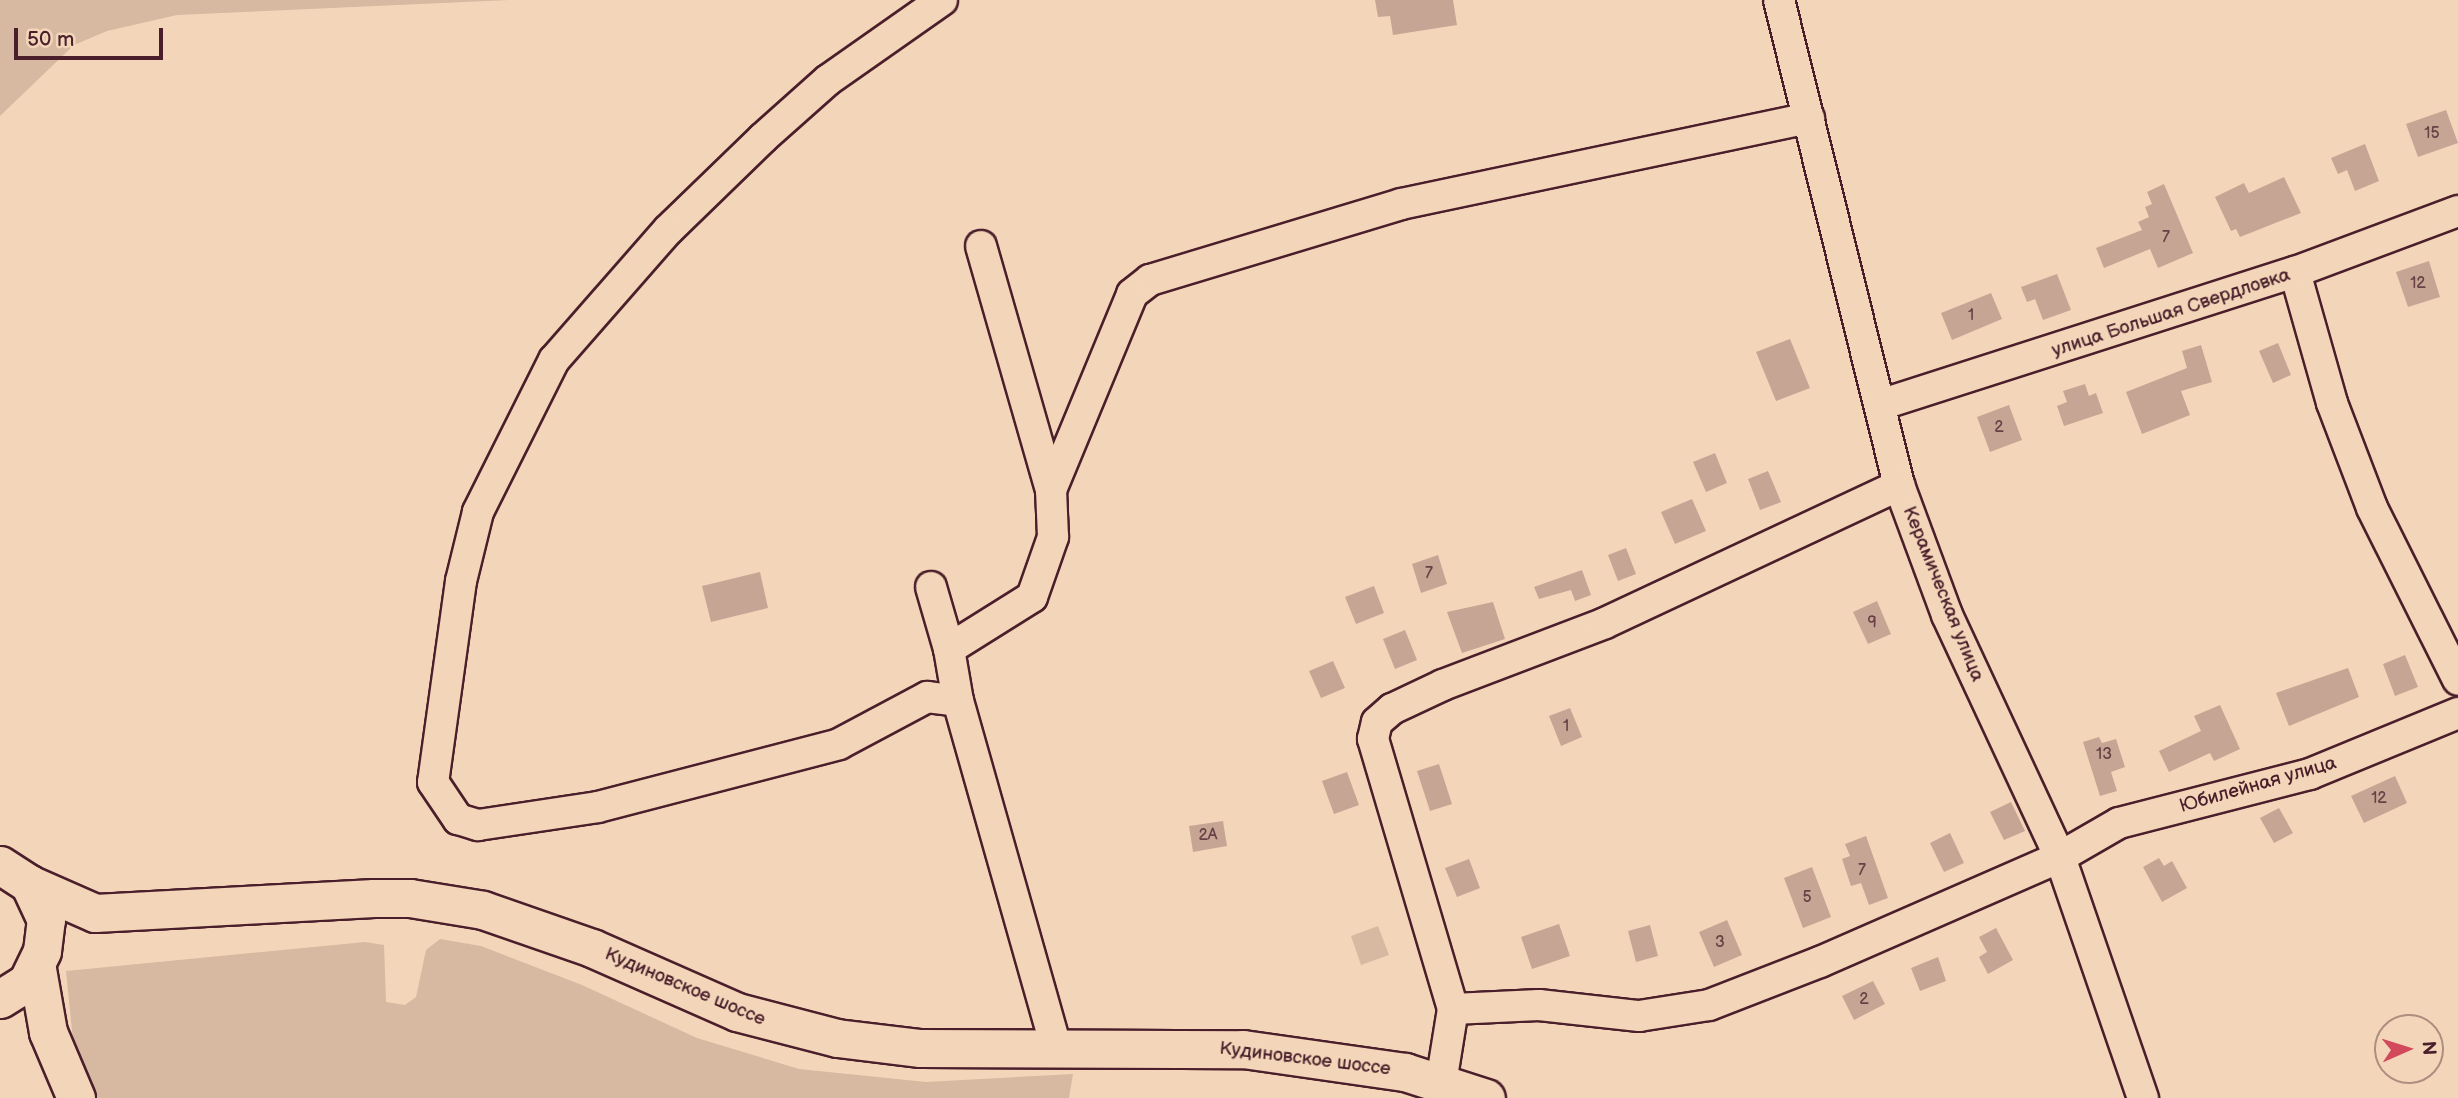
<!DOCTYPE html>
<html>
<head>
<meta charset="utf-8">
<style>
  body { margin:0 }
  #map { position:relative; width:2458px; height:1098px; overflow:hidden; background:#f3d6b9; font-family:"Balsamiq Sans",sans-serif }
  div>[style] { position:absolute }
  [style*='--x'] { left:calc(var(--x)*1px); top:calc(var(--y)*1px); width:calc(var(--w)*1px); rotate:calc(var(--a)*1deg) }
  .green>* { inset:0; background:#d7b8a1 }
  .building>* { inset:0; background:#c6a594 }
  .roads { filter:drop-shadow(2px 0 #4a1f2b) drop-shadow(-2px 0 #4a1f2b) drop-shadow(0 2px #4a1f2b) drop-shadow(0 -2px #4a1f2b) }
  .minor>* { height:30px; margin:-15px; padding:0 15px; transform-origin:15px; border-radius:15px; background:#f3d6b9 }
  .major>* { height:37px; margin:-18.5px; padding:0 18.5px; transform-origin:18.5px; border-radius:18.5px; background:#f3d6b9 }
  span { translate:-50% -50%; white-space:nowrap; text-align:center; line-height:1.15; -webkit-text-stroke:5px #f3d6b9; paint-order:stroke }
  .number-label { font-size:16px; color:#694045 }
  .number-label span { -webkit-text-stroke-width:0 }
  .street-label { font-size:19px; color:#4a1f2b }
  .north { position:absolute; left:2374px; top:1014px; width:70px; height:70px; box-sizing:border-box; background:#f3d6b9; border:2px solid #af8d80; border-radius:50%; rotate:87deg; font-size:19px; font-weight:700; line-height:28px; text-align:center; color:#4a1f2b }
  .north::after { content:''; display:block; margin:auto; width:24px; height:32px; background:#d1495b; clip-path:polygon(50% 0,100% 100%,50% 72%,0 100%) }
  .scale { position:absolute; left:14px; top:28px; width:149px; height:32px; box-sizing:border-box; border:4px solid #4a1f2b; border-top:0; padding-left:9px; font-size:21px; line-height:24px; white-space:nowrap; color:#4a1f2b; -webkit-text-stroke:5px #f3d6b9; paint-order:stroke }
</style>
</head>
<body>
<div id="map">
  <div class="green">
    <div style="clip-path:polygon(0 0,509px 0,177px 15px,107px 31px,74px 45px,0 116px)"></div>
    <div style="clip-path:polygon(1378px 926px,1389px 955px,1361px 965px,1351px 936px)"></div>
    <div style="clip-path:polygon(440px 939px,481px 946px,582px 985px,697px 1038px,799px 1069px,926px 1082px,1073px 1074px,1069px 1098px,98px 1098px,73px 1040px,66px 971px,365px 942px,384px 945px,386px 1002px,405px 1005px,416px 997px,426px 950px)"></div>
  </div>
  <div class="building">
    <div style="clip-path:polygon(1375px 0,1453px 0,1457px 25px,1393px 35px,1390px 16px,1378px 17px)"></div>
    <div style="clip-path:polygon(2446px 110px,2458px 143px,2418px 157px,2406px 124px)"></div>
    <div style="clip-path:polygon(2365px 144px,2379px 181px,2355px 191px,2347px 170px,2338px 174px,2331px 158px)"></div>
    <div style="clip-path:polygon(2284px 177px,2301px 213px,2240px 237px,2236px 229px,2231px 231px,2215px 197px,2244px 183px,2249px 193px)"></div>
    <div style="clip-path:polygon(2164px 184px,2193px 253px,2158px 268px,2150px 249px,2104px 268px,2096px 248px,2142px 230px,2138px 222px,2149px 217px,2145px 207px,2152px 204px,2147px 192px)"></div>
    <div style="clip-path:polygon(2429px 261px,2440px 297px,2408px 307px,2396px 272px)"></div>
    <div style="clip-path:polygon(2057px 274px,2071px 310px,2043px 320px,2035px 299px,2027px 302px,2021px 287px)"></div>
    <div style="clip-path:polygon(1991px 293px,2002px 319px,1952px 340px,1941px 313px)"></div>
    <div style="clip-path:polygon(1790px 339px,1810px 388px,1776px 401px,1756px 352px)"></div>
    <div style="clip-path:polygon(2278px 343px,2291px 375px,2273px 383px,2259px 351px)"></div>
    <div style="clip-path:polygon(2201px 345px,2212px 382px,2181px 391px,2190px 415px,2142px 434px,2126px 392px,2187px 368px,2182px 351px)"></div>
    <div style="clip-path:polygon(2085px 384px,2089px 396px,2096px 393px,2103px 413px,2064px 426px,2057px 406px,2067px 402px,2063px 391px)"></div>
    <div style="clip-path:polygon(2009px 405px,2022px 440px,1990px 452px,1977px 417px)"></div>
    <div style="clip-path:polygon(1715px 453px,1727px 483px,1706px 492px,1693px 462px)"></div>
    <div style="clip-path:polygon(1768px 471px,1781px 502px,1760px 510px,1748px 479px)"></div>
    <div style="clip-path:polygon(1692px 499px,1706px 531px,1675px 544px,1661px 512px)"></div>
    <div style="clip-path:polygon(1626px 548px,1636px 574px,1618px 581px,1608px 555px)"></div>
    <div style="clip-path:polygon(1438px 555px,1447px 584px,1421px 593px,1412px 564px)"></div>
    <div style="clip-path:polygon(1582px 570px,1591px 595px,1575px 601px,1571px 590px,1539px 599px,1534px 587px)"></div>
    <div style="clip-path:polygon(760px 572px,768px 608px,711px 622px,702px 586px)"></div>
    <div style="clip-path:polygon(1374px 586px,1384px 613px,1356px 624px,1345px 597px)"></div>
    <div style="clip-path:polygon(1877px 601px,1891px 634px,1868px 644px,1853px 612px)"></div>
    <div style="clip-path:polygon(1493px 602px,1505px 639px,1462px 653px,1447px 612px)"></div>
    <div style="clip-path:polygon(1405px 630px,1417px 660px,1395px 669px,1383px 639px)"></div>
    <div style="clip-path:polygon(2405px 655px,2418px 687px,2395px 696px,2383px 664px)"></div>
    <div style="clip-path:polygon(1333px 661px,1345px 688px,1321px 698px,1309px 671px)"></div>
    <div style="clip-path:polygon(2348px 668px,2359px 697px,2289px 726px,2276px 693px)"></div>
    <div style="clip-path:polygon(2220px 705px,2240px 749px,2214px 761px,2210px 753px,2169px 772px,2159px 751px,2201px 731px,2194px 716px)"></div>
    <div style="clip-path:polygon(1570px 708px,1582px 737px,1561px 746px,1549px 716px)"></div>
    <div style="clip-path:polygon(2099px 737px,2102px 743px,2116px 739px,2125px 767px,2111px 772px,2117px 791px,2100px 796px,2083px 742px)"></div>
    <div style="clip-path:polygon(1439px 764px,1452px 804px,1430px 811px,1417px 771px)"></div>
    <div style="clip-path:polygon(1347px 772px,1359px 805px,1334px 814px,1322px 781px)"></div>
    <div style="clip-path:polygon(2395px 776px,2407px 803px,2364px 823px,2351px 796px)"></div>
    <div style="clip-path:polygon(2011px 802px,2025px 831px,2004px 840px,1990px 812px)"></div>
    <div style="clip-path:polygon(2279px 808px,2293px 833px,2274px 843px,2260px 818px)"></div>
    <div style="clip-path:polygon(1223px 821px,1227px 846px,1193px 852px,1189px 826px)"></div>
    <div style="clip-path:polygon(1950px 833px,1964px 863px,1944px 872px,1930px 843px)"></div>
    <div style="clip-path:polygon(1866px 836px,1888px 898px,1869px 905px,1861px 883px,1851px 886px,1842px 859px,1850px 856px,1845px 844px)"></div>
    <div style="clip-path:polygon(2159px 858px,2164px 866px,2172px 861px,2187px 888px,2162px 902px,2143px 867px)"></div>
    <div style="clip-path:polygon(1469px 859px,1480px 888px,1457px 897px,1445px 868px)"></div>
    <div style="clip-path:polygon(1812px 867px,1831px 917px,1803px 928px,1784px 878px)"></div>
    <div style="clip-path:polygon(1727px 920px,1742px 955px,1714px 967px,1699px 932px)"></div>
    <div style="clip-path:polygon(1559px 924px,1570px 956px,1532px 969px,1521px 937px)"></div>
    <div style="clip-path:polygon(1650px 925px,1658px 956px,1636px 962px,1628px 931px)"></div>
    <div style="clip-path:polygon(1996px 928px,2013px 960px,1988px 974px,1979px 957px,1987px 952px,1979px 937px)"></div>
    <div style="clip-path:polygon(1938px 957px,1946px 981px,1920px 991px,1911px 968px)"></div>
    <div style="clip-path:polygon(1873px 981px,1885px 1004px,1854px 1020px,1842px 996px)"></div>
  </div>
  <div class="roads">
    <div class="minor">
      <div style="--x:942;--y:0;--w:139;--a:144.9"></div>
      <div style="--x:828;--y:80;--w:87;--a:138.3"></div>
      <div style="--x:763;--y:138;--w:132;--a:135.9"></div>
      <div style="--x:668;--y:230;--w:173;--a:131.2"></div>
      <div style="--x:554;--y:360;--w:170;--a:116.6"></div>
      <div style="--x:478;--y:512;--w:71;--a:103.8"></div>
      <div style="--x:461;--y:581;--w:203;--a:97.9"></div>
      <div style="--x:433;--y:782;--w:45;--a:56"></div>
      <div style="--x:458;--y:819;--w:21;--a:17"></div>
      <div style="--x:478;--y:825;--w:121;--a:-8.5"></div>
      <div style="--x:598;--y:807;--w:249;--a:-14.6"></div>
      <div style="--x:839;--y:744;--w:100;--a:-28.1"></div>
      <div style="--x:927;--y:697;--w:31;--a:7"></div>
      <div style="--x:1779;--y:0;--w:500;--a:76.1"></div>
      <div style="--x:1899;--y:485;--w:139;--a:69.7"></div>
      <div style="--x:1947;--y:615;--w:267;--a:65"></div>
      <div style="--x:2060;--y:857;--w:255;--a:71"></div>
      <div style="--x:981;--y:246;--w:254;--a:74"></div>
      <div style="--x:2295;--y:272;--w:136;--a:74.2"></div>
      <div style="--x:2332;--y:403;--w:112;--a:69.1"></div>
      <div style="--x:2372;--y:508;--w:192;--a:63.4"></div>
      <div style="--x:1880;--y:405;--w:436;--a:-17.8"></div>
      <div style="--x:2295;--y:272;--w:174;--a:-20.5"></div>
      <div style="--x:931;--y:587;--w:65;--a:73.8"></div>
      <div style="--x:1453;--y:1009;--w:86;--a:-2.7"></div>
      <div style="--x:1539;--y:1005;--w:101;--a:6.3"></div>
      <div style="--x:1639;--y:1016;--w:71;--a:-8.9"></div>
      <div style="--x:1709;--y:1005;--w:119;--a:-21.2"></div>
      <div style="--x:1820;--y:962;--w:262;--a:-23.6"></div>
      <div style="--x:2060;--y:857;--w:68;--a:-30"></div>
      <div style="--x:2119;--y:823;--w:197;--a:-14.4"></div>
      <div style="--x:2310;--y:774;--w:160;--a:-22.4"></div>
      <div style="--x:1056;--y:1047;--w:360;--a:-105.8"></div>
      <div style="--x:958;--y:701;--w:53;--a:-99.8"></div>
      <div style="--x:949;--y:649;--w:98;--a:-32.1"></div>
      <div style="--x:1032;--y:597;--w:64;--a:-70.7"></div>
      <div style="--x:1053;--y:537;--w:47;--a:-92.4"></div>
      <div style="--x:1051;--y:490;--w:212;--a:-67.5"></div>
      <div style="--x:1132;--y:294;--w:23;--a:-38"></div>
      <div style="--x:1150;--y:280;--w:262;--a:-16.8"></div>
      <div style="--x:1401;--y:204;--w:417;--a:-11.9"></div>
      <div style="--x:1441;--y:1083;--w:75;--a:-80.8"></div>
      <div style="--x:1453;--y:1009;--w:282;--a:-106.5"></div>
      <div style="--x:1373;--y:739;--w:17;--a:-77"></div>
      <div style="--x:1377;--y:722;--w:20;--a:-41"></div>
      <div style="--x:1392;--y:709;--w:56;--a:-25.2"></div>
      <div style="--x:1443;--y:685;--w:173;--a:-20.9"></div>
      <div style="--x:1605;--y:623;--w:325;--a:-25.1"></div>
    </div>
    <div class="major">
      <div style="--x:0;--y:865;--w:35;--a:33"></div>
      <div style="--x:29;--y:884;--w:72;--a:23.7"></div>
      <div style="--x:95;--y:913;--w:279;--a:-3.1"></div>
      <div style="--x:374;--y:898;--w:36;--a:0"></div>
      <div style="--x:410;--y:898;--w:74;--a:9.3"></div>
      <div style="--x:483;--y:910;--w:115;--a:19.2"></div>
      <div style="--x:592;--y:948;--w:158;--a:23.8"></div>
      <div style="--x:737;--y:1012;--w:103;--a:14.6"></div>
      <div style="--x:837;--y:1038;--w:84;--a:6.9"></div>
      <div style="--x:920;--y:1048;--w:323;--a:0.2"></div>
      <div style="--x:1243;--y:1049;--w:164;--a:8.1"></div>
      <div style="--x:1405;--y:1072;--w:85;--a:17.8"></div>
      <div style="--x:37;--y:969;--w:64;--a:80.1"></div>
      <div style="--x:48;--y:1032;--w:72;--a:67"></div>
      <div style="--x:0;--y:999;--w:32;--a:-32"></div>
      <div style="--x:27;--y:982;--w:34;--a:-64"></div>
      <div style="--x:42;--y:951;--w:31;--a:-83"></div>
      <div style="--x:46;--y:920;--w:40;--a:-115"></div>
    </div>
  </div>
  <div class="number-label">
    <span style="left:2432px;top:134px">15</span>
    <span style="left:2166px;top:238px">7</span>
    <span style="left:2418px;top:284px">12</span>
    <span style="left:1971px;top:316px">1</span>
    <span style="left:1999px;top:428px">2</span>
    <span style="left:1429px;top:574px">7</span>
    <span style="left:1872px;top:623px">9</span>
    <span style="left:1566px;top:727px">1</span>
    <span style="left:2104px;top:755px">13</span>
    <span style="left:2379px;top:799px">12</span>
    <span style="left:1208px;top:836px">2А</span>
    <span style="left:1862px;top:871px">7</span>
    <span style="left:1807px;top:898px">5</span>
    <span style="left:1720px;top:943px">3</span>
    <span style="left:1864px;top:1000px">2</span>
  </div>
  <div class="street-label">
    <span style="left:2171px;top:313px;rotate:-18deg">улица Большая Свердловка</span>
    <span style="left:1943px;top:594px;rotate:68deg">Керамическая улица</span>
    <span style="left:2258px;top:785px;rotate:-16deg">Юбилейная улица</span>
    <span style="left:685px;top:987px;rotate:23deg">Кудиновское шоссе</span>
    <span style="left:1305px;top:1059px;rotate:7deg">Кудиновское шоссе</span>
  </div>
  <div class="north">N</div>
  <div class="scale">50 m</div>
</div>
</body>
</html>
